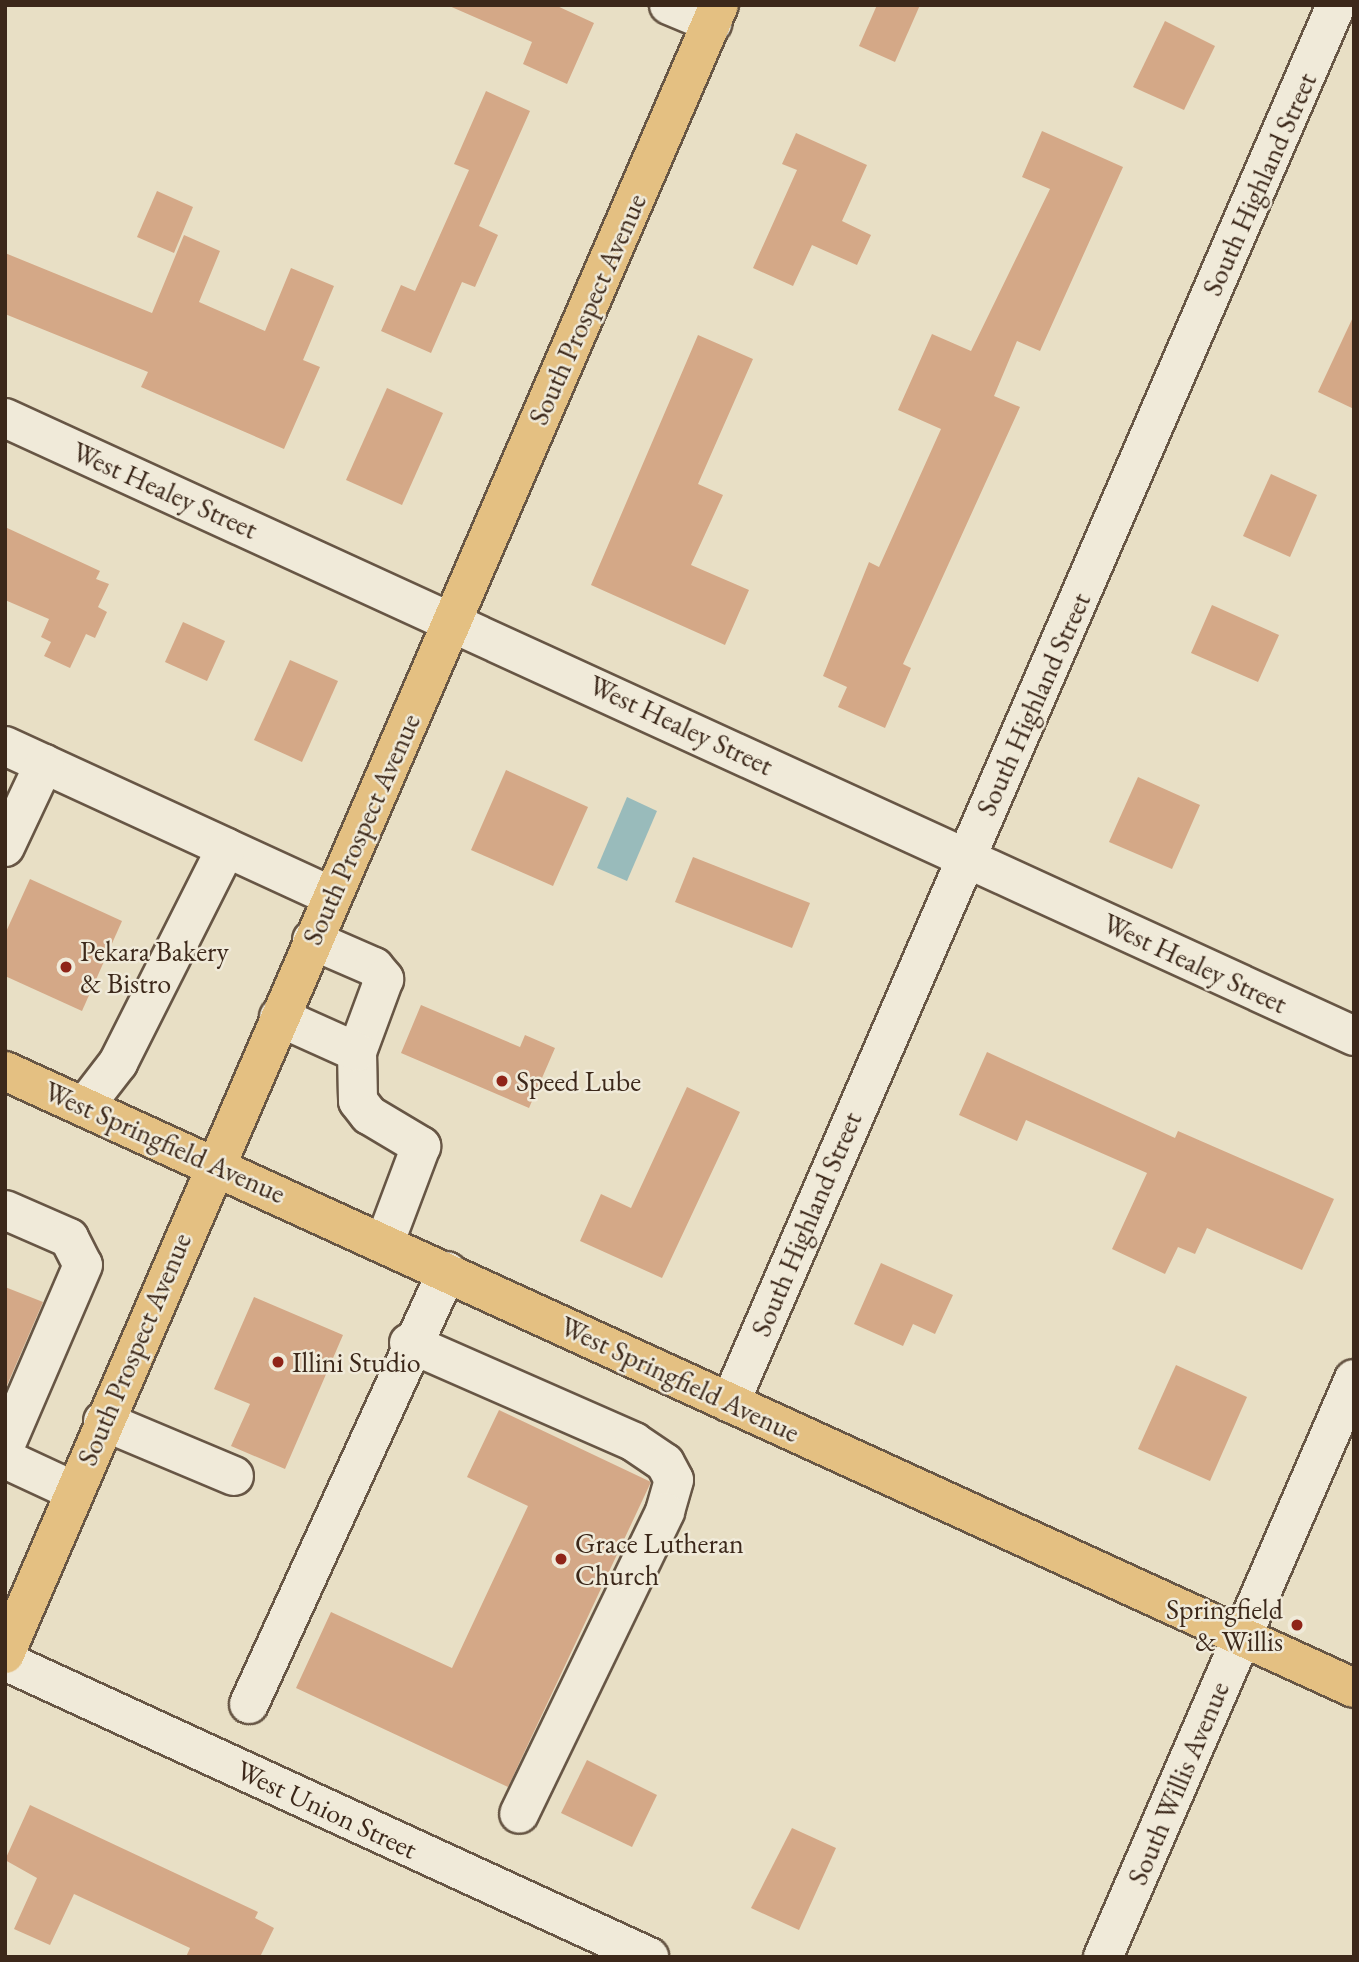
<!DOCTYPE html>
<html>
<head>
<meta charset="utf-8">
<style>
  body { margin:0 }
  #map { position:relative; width:1359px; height:1962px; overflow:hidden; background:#e8dfc5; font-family:"EB Garamond",serif }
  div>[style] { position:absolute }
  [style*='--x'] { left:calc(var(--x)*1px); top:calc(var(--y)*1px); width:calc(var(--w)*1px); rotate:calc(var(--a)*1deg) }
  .water>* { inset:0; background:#9bb }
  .building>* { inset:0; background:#d4a887 }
  .roads { filter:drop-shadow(2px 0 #675645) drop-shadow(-2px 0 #675645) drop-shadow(0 2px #675645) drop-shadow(0 -2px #675645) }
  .minor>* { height:38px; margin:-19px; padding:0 19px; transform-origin:19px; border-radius:19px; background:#f0ead9 }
  .major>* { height:38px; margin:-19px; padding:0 19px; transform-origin:19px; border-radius:19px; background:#e4c082 }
  .dots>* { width:19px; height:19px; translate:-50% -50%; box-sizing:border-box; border:4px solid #f0ead9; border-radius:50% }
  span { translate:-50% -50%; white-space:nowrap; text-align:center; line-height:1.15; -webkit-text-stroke:5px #f0ead9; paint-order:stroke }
  .street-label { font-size:28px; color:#3c281a }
  .poi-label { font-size:28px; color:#3c281a }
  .left { translate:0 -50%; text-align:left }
  .right { translate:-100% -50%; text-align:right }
  .frame { position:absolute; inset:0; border:7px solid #3c281a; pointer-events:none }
</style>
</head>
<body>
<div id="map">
  <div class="water">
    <div style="clip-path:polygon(627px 797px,657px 811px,627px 881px,597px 868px)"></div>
  </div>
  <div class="building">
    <div style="clip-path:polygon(447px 5px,555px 5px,594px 23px,567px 84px,523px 64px,532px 42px)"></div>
    <div style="clip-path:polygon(877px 5px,920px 5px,895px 62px,859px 46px)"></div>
    <div style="clip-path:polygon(1165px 21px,1215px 46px,1184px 110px,1133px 87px)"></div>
    <div style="clip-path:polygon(486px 91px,530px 111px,479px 226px,498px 235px,475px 287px,462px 282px,431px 353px,381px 331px,401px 285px,415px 291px,469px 170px,454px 164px)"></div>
    <div style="clip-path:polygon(1042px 131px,1123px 167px,1040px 351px,1017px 341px,994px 396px,1020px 407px,903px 664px,911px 668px,885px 728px,838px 707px,847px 687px,823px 676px,869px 562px,879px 567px,941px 429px,898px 410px,932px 334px,971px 351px,1050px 189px,1022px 177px)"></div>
    <div style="clip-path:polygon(796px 133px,867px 165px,842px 221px,871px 235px,857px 265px,812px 245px,793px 286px,753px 268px,797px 170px,782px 164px)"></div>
    <div style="clip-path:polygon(157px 191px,193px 207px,174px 253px,137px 237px)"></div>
    <div style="clip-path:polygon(184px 235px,220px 251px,199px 302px,265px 331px,291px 268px,334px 286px,303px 360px,320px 367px,284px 449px,141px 387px,148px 372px,5px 314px,5px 253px,152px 313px)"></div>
    <div style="clip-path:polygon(1354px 315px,1354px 409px,1318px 392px)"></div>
    <div style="clip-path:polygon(698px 335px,753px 359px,698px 484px,723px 495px,691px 565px,749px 590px,725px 645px,591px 585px)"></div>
    <div style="clip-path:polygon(387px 388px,443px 413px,402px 505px,346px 480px)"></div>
    <div style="clip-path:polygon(1271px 474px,1317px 495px,1290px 557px,1243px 536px)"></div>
    <div style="clip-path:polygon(5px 527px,100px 571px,96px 579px,109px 584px,98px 607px,107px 612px,95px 638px,86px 634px,70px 668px,44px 656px,51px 642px,41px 637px,49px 619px,5px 600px)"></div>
    <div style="clip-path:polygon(1212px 605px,1279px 635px,1258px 682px,1191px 653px)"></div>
    <div style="clip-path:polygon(183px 622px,225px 641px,207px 681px,165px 662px)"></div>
    <div style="clip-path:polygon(290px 660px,338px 681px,302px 762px,254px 740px)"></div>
    <div style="clip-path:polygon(506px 770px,588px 807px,553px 886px,471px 850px)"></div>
    <div style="clip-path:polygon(1138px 777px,1200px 805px,1172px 869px,1109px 842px)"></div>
    <div style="clip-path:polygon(693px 857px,810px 903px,792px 948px,675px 902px)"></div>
    <div style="clip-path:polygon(30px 879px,122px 921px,82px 1011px,5px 976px,5px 934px)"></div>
    <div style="clip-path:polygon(421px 1005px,520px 1047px,525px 1035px,555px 1048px,529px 1108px,401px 1053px)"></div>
    <div style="clip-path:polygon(987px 1052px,1175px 1138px,1178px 1131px,1334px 1199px,1302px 1270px,1207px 1228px,1195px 1254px,1178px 1247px,1165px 1274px,1112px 1249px,1147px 1173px,1026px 1120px,1017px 1141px,959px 1115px)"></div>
    <div style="clip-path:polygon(687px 1087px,740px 1112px,662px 1278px,580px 1241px,601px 1194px,631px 1208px)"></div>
    <div style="clip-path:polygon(881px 1263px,953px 1295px,935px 1334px,913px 1324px,903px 1346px,854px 1324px)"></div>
    <div style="clip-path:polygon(5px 1287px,43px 1302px,5px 1390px)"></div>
    <div style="clip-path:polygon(254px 1297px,343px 1335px,285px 1469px,231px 1446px,250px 1404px,214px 1389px)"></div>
    <div style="clip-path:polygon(1176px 1365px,1247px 1397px,1210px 1481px,1138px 1449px)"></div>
    <div style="clip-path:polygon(499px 1410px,651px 1482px,508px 1787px,296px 1688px,331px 1612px,452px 1668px,528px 1506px,467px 1477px)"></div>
    <div style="clip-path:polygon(587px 1760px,657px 1795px,632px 1847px,561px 1813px)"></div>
    <div style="clip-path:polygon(30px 1805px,258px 1912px,255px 1918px,274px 1928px,260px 1957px,186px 1957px,190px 1948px,74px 1894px,50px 1945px,14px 1929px,37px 1878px,5px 1860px)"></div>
    <div style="clip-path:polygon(792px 1828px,836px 1848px,799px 1930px,751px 1908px)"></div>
  </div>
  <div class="roads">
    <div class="minor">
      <div style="--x:669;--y:5;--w:47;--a:22.7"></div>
      <div style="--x:5;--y:418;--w:1484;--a:24.61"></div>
      <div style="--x:5;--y:746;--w:359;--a:24.7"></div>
      <div style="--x:5;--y:847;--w:92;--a:-64.8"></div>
      <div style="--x:312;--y:940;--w:68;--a:23.5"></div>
      <div style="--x:374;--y:967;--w:16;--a:50"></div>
      <div style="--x:384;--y:979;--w:78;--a:110.3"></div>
      <div style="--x:357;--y:1052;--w:49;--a:88.8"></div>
      <div style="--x:358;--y:1101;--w:18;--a:52"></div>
      <div style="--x:369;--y:1115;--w:61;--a:30.8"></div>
      <div style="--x:421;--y:1146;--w:103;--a:110.6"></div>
      <div style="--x:279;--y:1017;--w:85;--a:24.2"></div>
      <div style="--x:84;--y:1107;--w:56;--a:-52.3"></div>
      <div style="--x:118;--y:1063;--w:241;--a:-63.3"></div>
      <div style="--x:5;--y:1210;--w:70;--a:23.6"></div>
      <div style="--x:69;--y:1238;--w:30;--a:63"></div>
      <div style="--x:83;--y:1265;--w:197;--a:113.3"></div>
      <div style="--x:409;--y:1343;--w:246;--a:23.7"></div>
      <div style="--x:634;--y:1442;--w:37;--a:34"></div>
      <div style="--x:665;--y:1463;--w:19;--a:62"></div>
      <div style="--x:674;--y:1480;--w:33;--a:106"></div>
      <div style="--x:665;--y:1512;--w:335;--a:115.8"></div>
      <div style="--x:730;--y:1403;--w:1524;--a:-66.56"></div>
      <div style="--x:103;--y:1421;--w:142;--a:22.8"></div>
      <div style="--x:5;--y:1459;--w:76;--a:24.9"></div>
      <div style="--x:5;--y:1661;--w:709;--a:24.68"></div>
      <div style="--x:249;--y:1704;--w:476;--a:-65.4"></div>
      <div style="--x:1103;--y:1957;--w:630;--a:-66.53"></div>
    </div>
    <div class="major">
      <div style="--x:5;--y:1071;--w:1483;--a:24.58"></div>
      <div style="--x:5;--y:1654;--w:1797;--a:-66.59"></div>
    </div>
  </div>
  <div class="dots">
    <div style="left:66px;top:967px;background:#8f2418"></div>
    <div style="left:502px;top:1081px;background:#8f2418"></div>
    <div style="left:278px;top:1362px;background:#8f2418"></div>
    <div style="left:561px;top:1559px;background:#8f2418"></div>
    <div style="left:1297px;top:1625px;background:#8f2418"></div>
  </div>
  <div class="street-label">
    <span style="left:1259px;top:184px;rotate:-66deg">South Highland Street</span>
    <span style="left:587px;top:309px;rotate:-66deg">South Prospect Avenue</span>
    <span style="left:165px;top:490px;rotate:24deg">West Healey Street</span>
    <span style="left:1033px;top:704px;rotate:-66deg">South Highland Street</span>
    <span style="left:681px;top:725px;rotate:25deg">West Healey Street</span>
    <span style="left:361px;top:829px;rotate:-66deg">South Prospect Avenue</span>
    <span style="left:1195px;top:963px;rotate:25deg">West Healey Street</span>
    <span style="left:165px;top:1142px;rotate:24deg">West Springfield Avenue</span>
    <span style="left:806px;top:1224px;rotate:-67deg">South Highland Street</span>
    <span style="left:134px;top:1349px;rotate:-67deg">South Prospect Avenue</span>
    <span style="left:680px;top:1379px;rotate:25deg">West Springfield Avenue</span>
    <span style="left:1178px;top:1783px;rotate:-67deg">South Willis Avenue</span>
    <span style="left:327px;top:1809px;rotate:25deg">West Union Street</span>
  </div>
  <div class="poi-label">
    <span class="left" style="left:80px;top:967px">Pekara Bakery<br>&amp; Bistro</span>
    <span class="left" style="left:516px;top:1081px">Speed Lube</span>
    <span class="left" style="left:292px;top:1362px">Illini Studio</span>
    <span class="left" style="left:575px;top:1559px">Grace Lutheran<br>Church</span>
    <span class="right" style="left:1283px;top:1625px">Springfield<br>&amp; Willis</span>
  </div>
  <div class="frame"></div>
</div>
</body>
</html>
